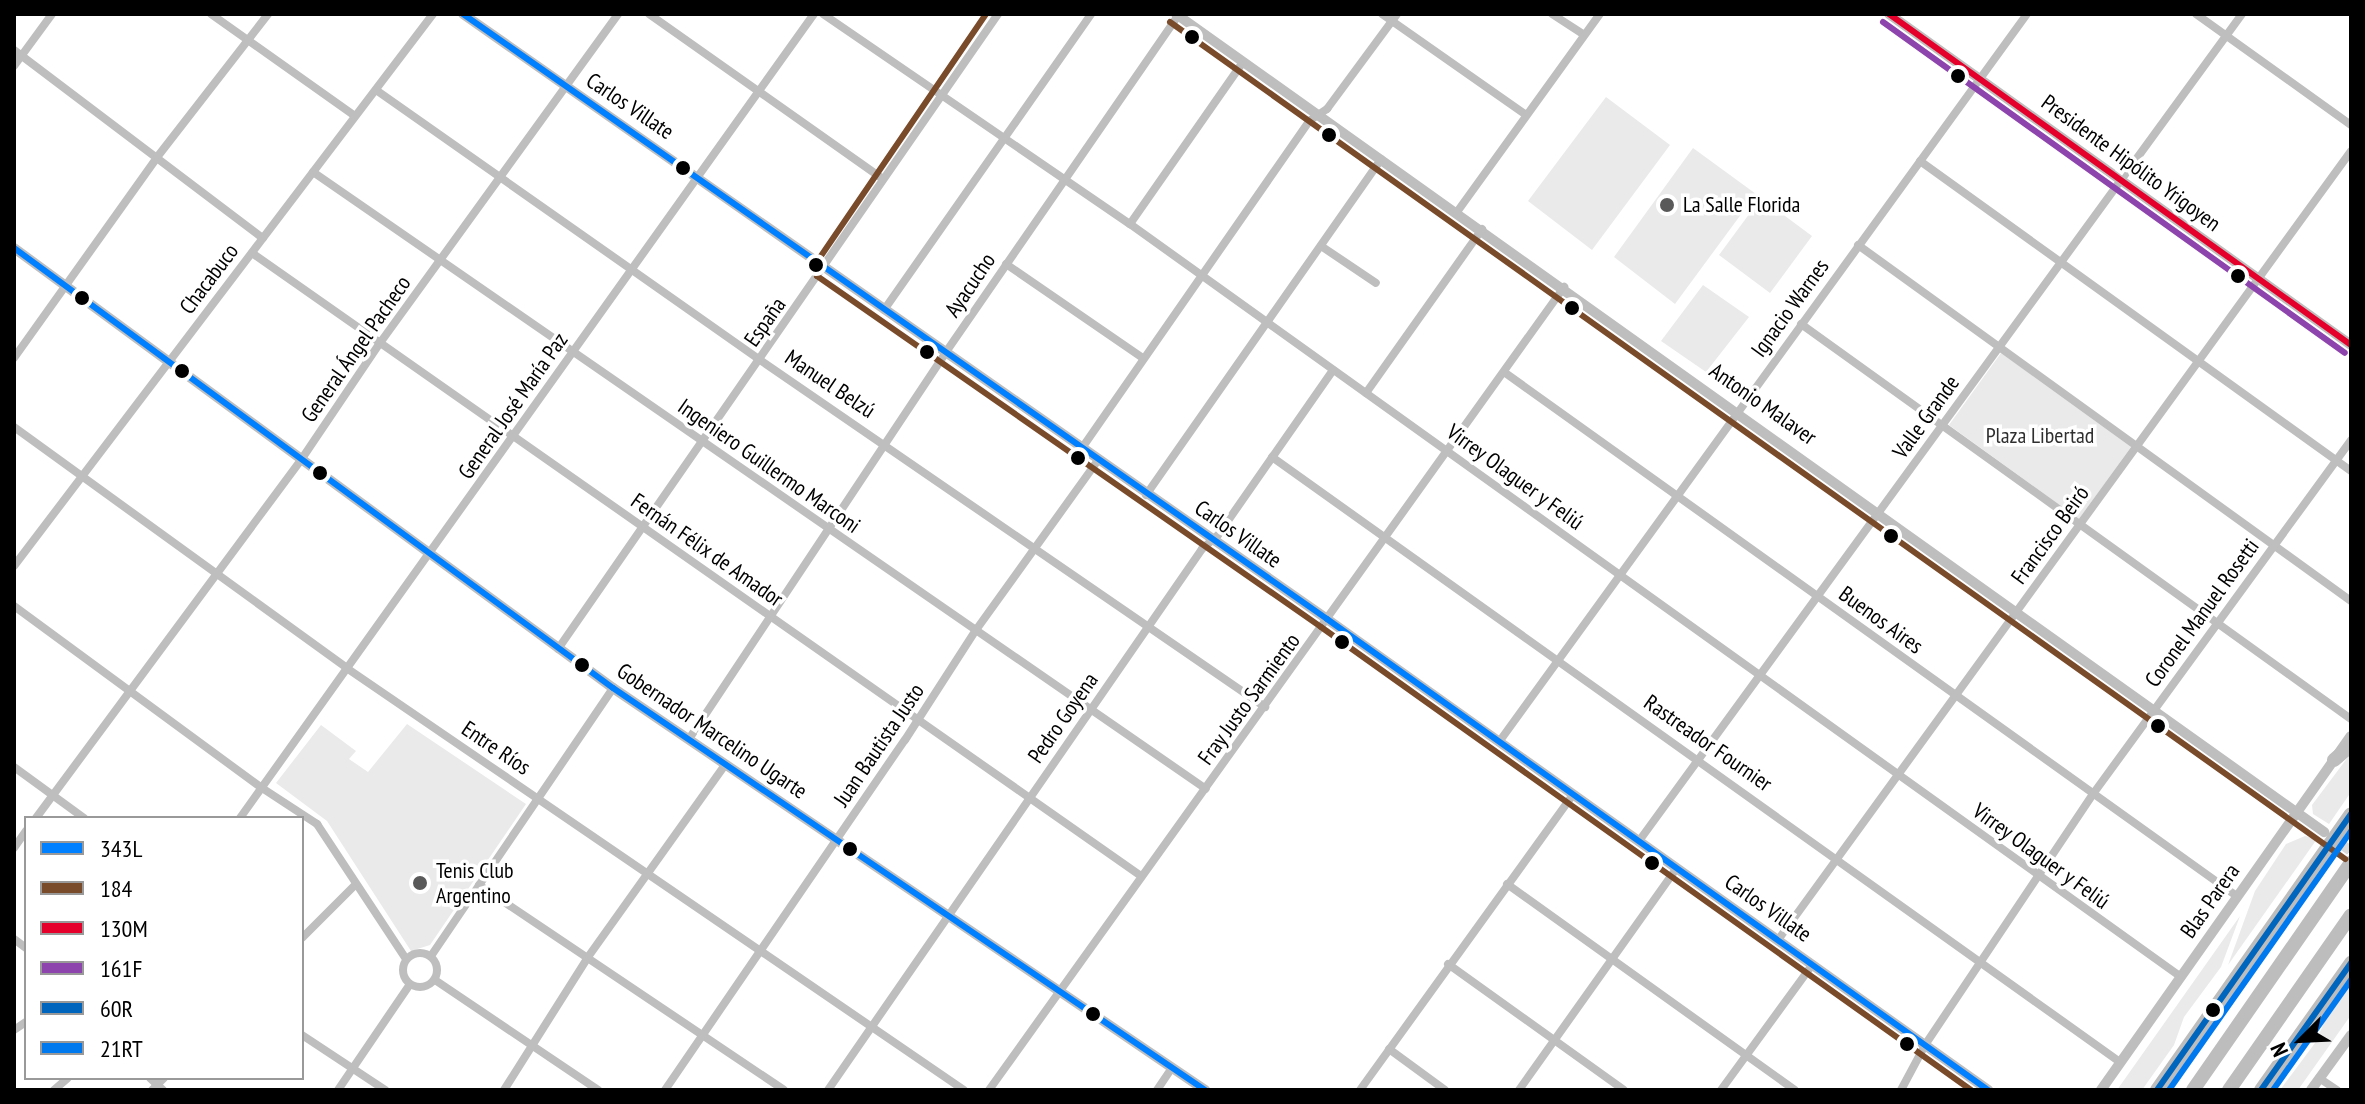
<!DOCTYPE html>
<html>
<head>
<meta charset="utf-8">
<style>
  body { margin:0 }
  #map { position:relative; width:2365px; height:1104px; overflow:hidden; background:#fff; font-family:"PT Sans Narrow",sans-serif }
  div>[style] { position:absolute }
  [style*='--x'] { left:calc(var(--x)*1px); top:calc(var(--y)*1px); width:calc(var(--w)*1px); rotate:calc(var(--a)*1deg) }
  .green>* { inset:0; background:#eaeaea }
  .tertiary-tunnel>* { height:10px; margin-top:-5px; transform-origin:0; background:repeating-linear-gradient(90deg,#d9d9d9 0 10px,transparent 0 15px) }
  .minor>* { height:8px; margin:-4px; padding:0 4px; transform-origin:4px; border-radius:4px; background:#bebebe }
  .minor>.ring { margin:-4px; padding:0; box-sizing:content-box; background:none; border:8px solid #bebebe; border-radius:50% }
  .tertiary>* { height:10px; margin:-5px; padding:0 5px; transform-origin:5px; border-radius:5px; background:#bebebe }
  .motorway>* { height:14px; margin:-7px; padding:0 7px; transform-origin:7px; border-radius:7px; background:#bdbdbd }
  .bus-1>* { height:6px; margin:-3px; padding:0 3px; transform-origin:3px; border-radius:3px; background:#007fff }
  .bus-2>* { height:6px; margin:-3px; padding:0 3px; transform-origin:3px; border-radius:3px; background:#7a4b2a }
  .bus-3>* { height:6px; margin:-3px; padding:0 3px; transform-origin:3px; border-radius:3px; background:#e4002b }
  .bus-4>* { height:6px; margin:-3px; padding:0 3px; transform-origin:3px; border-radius:3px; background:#8e44ad }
  .bus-5>* { height:6px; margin:-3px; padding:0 3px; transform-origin:3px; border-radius:3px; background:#0065bd }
  .bus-6>* { height:6px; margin:-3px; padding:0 3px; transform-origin:3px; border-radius:3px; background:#0079ef }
  .dots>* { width:22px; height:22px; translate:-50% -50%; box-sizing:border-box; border:4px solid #fff; border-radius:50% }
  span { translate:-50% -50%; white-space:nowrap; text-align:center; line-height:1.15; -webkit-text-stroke:7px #fff; paint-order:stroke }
  .street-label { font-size:22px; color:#000 }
  .poi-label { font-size:22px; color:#000 }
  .left { translate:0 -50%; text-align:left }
  .park-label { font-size:22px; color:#2f2f2f }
  .frame { position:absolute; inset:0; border:16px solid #000; pointer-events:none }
  .legend { position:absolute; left:24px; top:816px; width:280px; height:264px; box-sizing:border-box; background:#fff; border:2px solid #999; margin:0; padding:10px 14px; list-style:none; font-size:24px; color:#000 }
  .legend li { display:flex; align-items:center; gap:16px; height:40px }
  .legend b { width:40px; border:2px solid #999 }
  .north { position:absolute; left:2261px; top:1000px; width:80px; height:80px; -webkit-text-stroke:6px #fff; paint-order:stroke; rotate:246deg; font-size:22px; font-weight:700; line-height:32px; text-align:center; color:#000 }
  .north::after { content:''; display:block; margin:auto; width:28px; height:36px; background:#000; clip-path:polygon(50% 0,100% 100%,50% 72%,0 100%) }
</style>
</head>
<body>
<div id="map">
  <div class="green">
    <div style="clip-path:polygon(1606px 97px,1670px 145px,1592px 250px,1528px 201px)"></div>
    <div style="clip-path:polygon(1693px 148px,1756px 194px,1675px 304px,1614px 257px)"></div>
    <div style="clip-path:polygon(1761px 198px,1812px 236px,1770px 293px,1719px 255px)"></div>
    <div style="clip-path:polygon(1703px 285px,1749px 317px,1706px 372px,1661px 341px)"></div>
    <div style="clip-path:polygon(2001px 353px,2131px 447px,2079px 519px,1949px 425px)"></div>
    <div style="clip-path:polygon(407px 724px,526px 804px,430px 945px,411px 951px,327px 821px,276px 783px,321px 725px,356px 751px,349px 759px,368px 772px)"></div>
    <div style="clip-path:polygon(2351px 753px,2351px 792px,2329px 824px,2313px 814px,2312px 805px)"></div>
    <div style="clip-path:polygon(2305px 836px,2317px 839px,2228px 965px,2255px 891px,2286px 844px)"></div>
    <div style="clip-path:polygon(2240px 916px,2221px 967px,2184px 1017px,2174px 1045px,2142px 1090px,2117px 1090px)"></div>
    <div style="clip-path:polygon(2351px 984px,2351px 1015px,2298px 1090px,2280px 1090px,2315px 1043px,2324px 1023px)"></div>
  </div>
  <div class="tertiary-tunnel">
    <div style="--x:2330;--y:836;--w:26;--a:36"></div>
  </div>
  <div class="minor">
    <div style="--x:211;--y:14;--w:176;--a:35.3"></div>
    <div style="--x:649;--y:14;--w:286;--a:35.2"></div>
    <div style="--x:823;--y:14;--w:372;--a:34.4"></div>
    <div style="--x:1130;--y:224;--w:1293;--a:35.62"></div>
    <div style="--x:1382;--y:14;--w:176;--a:35"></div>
    <div style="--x:1552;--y:14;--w:38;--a:33"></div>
    <div style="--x:2196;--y:14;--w:191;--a:35.6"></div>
    <div style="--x:14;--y:50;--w:312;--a:37.1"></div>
    <div style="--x:14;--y:66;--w:64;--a:-53.8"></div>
    <div style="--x:376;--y:90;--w:469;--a:35.1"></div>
    <div style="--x:760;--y:360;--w:613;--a:34.49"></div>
    <div style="--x:1920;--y:161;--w:531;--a:35.73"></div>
    <div style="--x:313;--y:172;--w:1085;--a:34.64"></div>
    <div style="--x:1457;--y:212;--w:244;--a:-54.2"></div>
    <div style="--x:1130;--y:224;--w:198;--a:-55.1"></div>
    <div style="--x:1858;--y:245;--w:608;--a:35.83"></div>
    <div style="--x:1321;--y:246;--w:66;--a:33.9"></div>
    <div style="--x:252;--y:253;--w:1086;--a:35.02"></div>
    <div style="--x:1006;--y:264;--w:166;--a:34.5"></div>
    <div style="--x:884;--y:310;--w:361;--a:-55"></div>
    <div style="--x:1801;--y:324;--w:677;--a:35.69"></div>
    <div style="--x:14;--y:358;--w:248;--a:-54.5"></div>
    <div style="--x:158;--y:156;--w:180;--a:-52.2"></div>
    <div style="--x:1504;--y:372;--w:902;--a:35.57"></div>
    <div style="--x:1366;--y:393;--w:201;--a:-54.7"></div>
    <div style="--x:14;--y:427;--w:412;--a:35.9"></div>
    <div style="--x:348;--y:669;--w:746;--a:34.35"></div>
    <div style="--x:1082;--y:448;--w:398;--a:-55.2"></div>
    <div style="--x:1309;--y:121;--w:22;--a:-34"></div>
    <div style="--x:1327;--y:109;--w:118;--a:-53.6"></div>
    <div style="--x:1272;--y:457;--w:1042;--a:35.51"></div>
    <div style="--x:1146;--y:495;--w:410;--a:-55"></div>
    <div style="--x:14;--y:566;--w:693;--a:-52.8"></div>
    <div style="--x:14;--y:606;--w:308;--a:36.3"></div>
    <div style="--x:262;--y:788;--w:66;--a:33.2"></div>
    <div style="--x:317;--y:824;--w:162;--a:56.6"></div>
    <div style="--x:558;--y:649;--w:773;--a:-55.28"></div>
    <div style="--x:689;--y:739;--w:465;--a:-56.4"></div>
    <div style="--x:946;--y:352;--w:411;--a:-55.4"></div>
    <div style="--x:1499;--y:742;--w:899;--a:-54.05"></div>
    <div style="--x:14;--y:767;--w:87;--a:36.1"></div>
    <div style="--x:36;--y:818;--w:445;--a:-53.5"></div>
    <div style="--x:301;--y:460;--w:141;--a:-56"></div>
    <div style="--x:380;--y:343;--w:406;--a:-54.1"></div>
    <div style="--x:240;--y:818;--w:988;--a:-54.48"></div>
    <div style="--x:1639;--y:841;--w:1023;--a:-53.9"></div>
    <div style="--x:14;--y:848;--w:21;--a:-55"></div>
    <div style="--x:1507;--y:884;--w:354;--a:35.6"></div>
    <div style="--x:479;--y:885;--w:367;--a:33.9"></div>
    <div style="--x:302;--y:938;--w:75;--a:-45"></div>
    <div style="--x:14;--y:939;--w:15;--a:37"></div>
    <div style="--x:1778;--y:940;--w:975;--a:-54.01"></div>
    <div class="ring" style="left:403px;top:953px;width:26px;height:26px"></div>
    <div style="--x:431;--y:956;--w:324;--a:-55.8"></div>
    <div style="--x:1448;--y:964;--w:216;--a:35.6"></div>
    <div style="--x:435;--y:980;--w:197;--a:34"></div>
    <div style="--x:14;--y:1030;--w:14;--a:-34"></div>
    <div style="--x:302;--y:1035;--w:100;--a:33.5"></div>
    <div style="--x:1389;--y:1049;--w:69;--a:36.2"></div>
    <div style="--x:150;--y:1078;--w:18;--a:43"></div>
    <div style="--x:2319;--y:1078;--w:22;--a:34"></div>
    <div style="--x:54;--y:1090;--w:18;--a:-41"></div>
    <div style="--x:152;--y:1090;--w:17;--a:-45"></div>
    <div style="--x:338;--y:1090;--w:128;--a:-55.8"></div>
    <div style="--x:504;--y:1090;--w:157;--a:-57.7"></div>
    <div style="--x:588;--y:957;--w:236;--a:-54.5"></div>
    <div style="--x:665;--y:1090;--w:424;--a:-55.6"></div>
    <div style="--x:905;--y:740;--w:131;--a:-57.2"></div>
    <div style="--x:976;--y:630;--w:209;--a:-54.3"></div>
    <div style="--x:828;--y:1090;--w:658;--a:-55.34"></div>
    <div style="--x:1202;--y:549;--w:21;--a:-41"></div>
    <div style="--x:1218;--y:535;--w:201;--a:-55.1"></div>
    <div style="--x:989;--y:1090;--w:988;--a:-54.39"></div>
    <div style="--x:1157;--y:1090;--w:27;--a:-56"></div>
    <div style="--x:1360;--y:1090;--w:364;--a:-54.2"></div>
    <div style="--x:1519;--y:1090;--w:272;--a:-54.6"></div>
    <div style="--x:1721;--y:1090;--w:155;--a:-53.9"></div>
    <div style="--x:1901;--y:1090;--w:51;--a:-61.9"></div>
    <div style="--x:1925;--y:1045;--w:302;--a:-56.2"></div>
    <div style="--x:2093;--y:794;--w:438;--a:-53.9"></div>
  </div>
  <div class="tertiary">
    <div style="--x:463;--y:14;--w:1055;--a:35"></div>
    <div style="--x:1327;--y:619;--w:812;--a:35.47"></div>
    <div style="--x:1176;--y:14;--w:1410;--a:35.47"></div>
    <div style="--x:1889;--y:14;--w:568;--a:35.62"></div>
    <div style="--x:14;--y:248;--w:743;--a:36.3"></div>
    <div style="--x:613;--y:688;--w:716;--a:34.18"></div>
    <div style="--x:2101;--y:1090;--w:433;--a:-54.8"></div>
    <div style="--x:2311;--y:1090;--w:68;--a:-54"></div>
  </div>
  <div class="motorway">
    <div style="--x:2334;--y:760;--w:23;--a:-41"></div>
    <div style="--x:2157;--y:1090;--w:337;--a:-54.9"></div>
    <div style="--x:2193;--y:1090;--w:277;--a:-55.2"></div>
    <div style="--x:2229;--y:1090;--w:213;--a:-55.1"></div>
    <div style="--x:2261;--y:1090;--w:156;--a:-54.7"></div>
  </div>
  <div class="bus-1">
    <div style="--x:463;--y:14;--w:1055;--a:35"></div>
    <div style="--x:1327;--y:619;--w:812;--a:35.47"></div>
    <div style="--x:14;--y:248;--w:743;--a:36.3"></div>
    <div style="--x:613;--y:688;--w:716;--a:34.18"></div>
  </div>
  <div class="bus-2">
    <div style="--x:986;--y:14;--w:301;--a:124.3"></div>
    <div style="--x:816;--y:263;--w:13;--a:86"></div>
    <div style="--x:817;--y:276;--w:614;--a:34.85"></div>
    <div style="--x:1321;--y:627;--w:798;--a:35.46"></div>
    <div style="--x:1170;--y:22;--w:1443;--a:35.46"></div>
  </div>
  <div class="bus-3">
    <div style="--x:1889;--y:14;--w:568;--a:35.62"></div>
  </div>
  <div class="bus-4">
    <div style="--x:1883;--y:22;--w:568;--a:35.62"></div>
  </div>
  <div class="bus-5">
    <div style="--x:2157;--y:1090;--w:337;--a:-54.9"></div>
    <div style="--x:2261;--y:1090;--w:156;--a:-54.7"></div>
  </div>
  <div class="bus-6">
    <div style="--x:2169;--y:1090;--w:317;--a:-54.9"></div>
    <div style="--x:2273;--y:1090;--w:135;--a:-54.7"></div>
  </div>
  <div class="dots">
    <div style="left:1192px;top:37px;background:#000"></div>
    <div style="left:1958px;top:76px;background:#000"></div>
    <div style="left:1329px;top:135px;background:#000"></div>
    <div style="left:683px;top:168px;background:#000"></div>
    <div style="left:1667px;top:205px;background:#595959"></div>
    <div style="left:816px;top:265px;background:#000"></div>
    <div style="left:2238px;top:276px;background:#000"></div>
    <div style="left:82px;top:298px;background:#000"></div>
    <div style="left:1572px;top:308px;background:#000"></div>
    <div style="left:927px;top:352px;background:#000"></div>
    <div style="left:182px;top:371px;background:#000"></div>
    <div style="left:1078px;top:458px;background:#000"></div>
    <div style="left:320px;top:473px;background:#000"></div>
    <div style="left:1891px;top:536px;background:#000"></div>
    <div style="left:1342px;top:642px;background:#000"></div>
    <div style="left:582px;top:665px;background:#000"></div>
    <div style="left:2158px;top:726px;background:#000"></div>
    <div style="left:850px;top:849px;background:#000"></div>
    <div style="left:1652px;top:863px;background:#000"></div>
    <div style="left:420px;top:883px;background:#595959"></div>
    <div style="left:2213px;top:1010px;background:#000"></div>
    <div style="left:1093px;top:1014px;background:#000"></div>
    <div style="left:1907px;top:1044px;background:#000"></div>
  </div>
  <div class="street-label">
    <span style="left:630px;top:106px;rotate:34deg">Carlos Villate</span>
    <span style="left:2131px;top:163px;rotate:36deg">Presidente Hipólito Yrigoyen</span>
    <span style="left:209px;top:279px;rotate:-53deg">Chacabuco</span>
    <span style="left:970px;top:285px;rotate:-56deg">Ayacucho</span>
    <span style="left:1790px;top:308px;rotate:-54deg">Ignacio Warnes</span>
    <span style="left:765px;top:322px;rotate:-55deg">España</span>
    <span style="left:356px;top:349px;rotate:-55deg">General Ángel Pacheco</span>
    <span style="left:830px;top:384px;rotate:34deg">Manuel Belzú</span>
    <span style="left:1763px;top:404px;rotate:35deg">Antonio Malaver</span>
    <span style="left:513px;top:406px;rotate:-55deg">General José María Paz</span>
    <span style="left:1926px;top:417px;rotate:-54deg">Valle Grande</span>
    <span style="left:769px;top:466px;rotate:35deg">Ingeniero Guillermo Marconi</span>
    <span style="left:1515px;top:477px;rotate:36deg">Virrey Olaguer y Feliú</span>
    <span style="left:1238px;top:534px;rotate:35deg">Carlos Villate</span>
    <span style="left:2050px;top:535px;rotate:-54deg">Francisco Beiró</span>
    <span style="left:707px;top:550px;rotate:35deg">Fernán Félix de Amador</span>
    <span style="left:2202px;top:613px;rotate:-54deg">Coronel Manuel Rosetti</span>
    <span style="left:1881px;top:620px;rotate:36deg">Buenos Aires</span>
    <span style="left:1249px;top:699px;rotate:-54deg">Fray Justo Sarmiento</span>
    <span style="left:1063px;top:718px;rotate:-55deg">Pedro Goyena</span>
    <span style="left:712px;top:731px;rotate:34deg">Gobernador Marcelino Ugarte</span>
    <span style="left:1708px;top:743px;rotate:35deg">Rastreador Fournier</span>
    <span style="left:879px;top:745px;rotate:-56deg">Juan Bautista Justo</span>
    <span style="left:496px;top:748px;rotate:34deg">Entre Ríos</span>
    <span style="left:2041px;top:856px;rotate:36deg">Virrey Olaguer y Feliú</span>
    <span style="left:2210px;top:901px;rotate:-55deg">Blas Parera</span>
    <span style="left:1768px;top:908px;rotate:35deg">Carlos Villate</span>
  </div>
  <div class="poi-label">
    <span class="left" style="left:1683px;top:205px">La Salle Florida</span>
    <span class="left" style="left:436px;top:883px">Tenis Club<br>Argentino</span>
  </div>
  <div class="park-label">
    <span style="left:2040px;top:436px">Plaza Libertad</span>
  </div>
  <div class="frame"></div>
  <ul class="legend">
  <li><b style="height:10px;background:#007fff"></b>343L</li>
  <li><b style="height:10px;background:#7a4b2a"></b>184</li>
  <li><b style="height:10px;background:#e4002b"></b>130M</li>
  <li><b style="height:10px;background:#8e44ad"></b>161F</li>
  <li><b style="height:10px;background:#0065bd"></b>60R</li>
  <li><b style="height:10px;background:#0079ef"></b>21RT</li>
  </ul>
  <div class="north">N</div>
</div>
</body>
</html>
